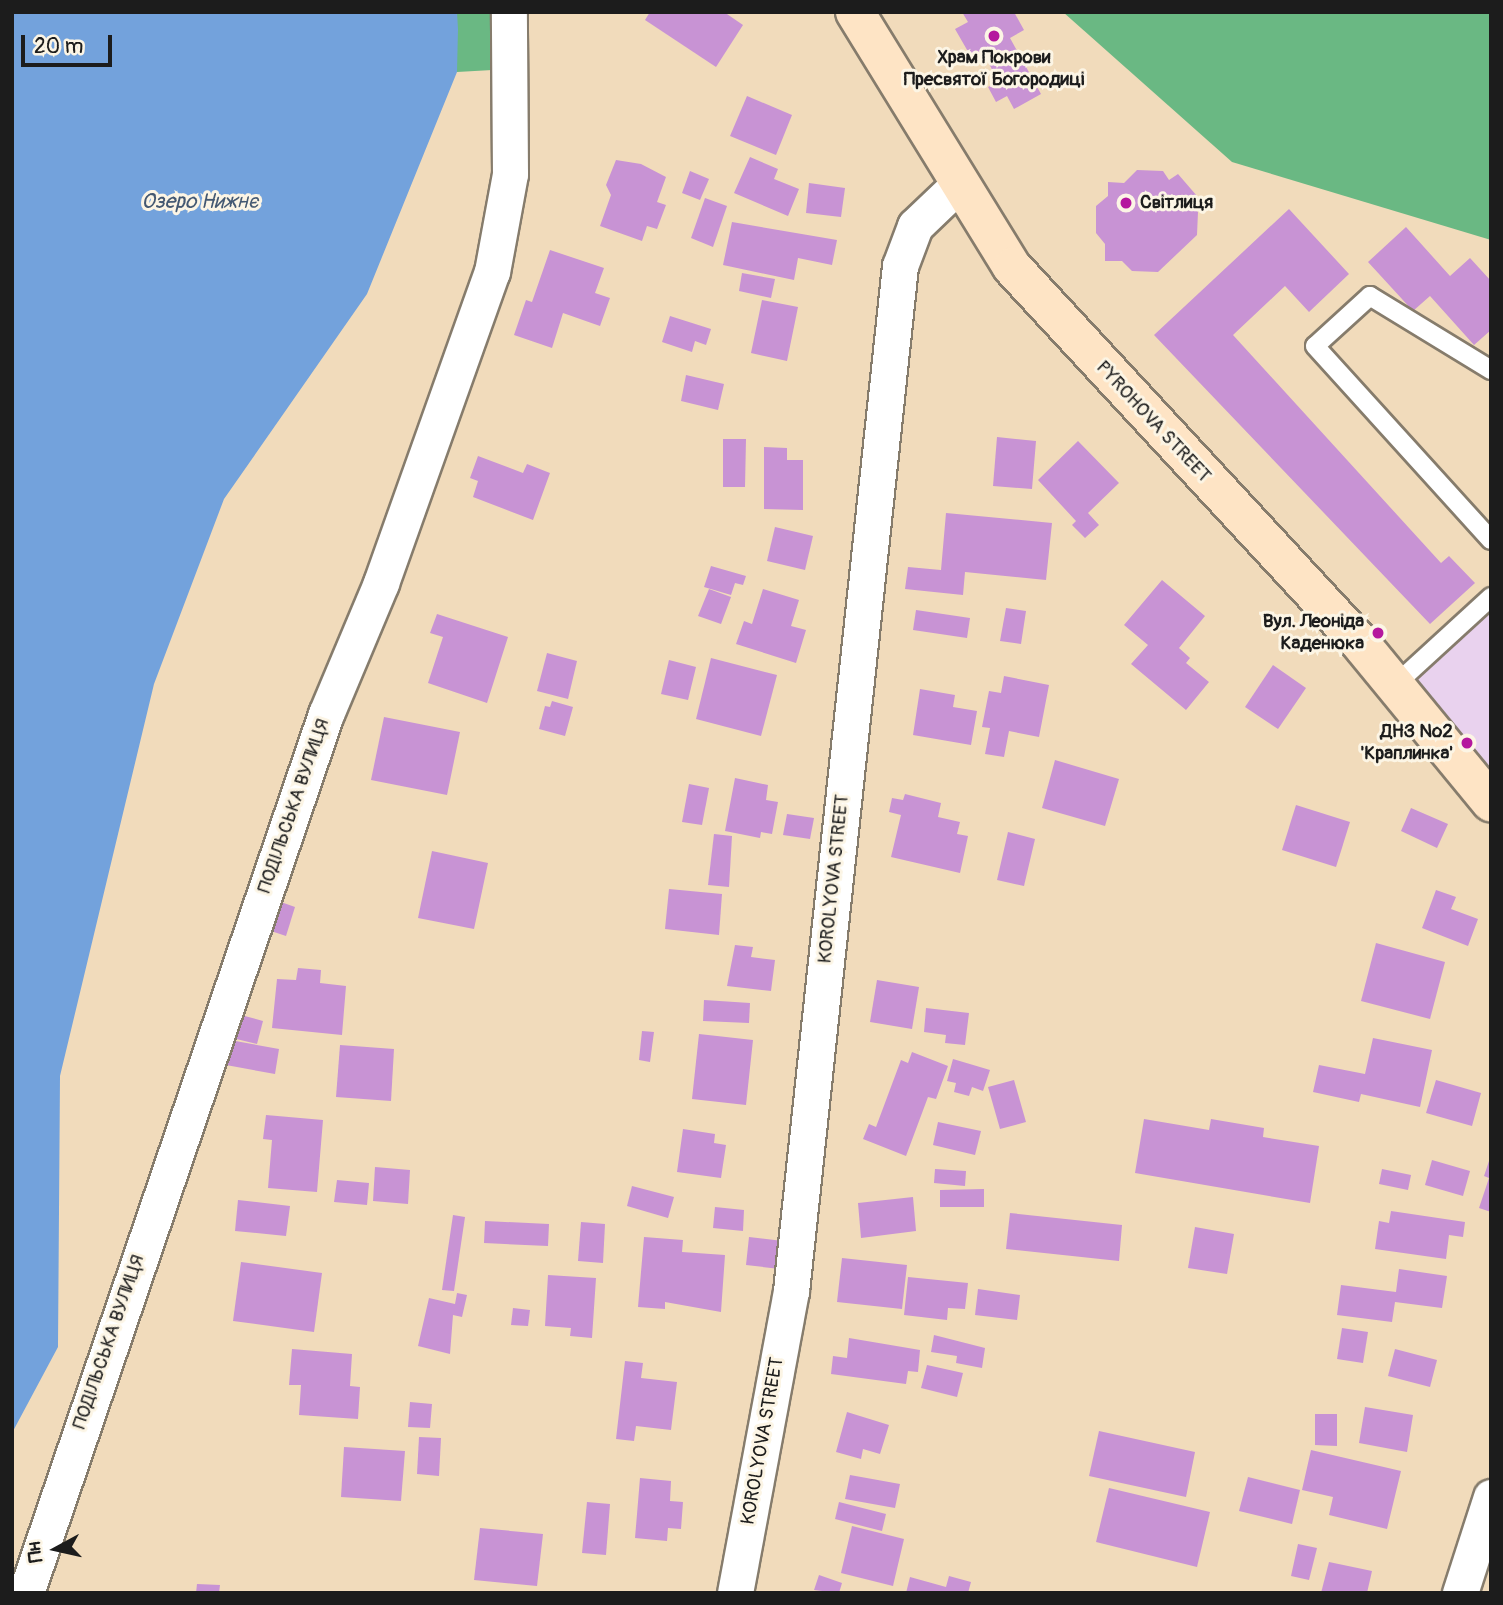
<!DOCTYPE html>
<html>
<head>
<meta charset="utf-8">
<style>
  body { margin:0 }
  #map { position:relative; width:1503px; height:1605px; overflow:hidden; background:#f1dbbb; font-family:Pangolin,sans-serif }
  div>[style] { position:absolute }
  [style*='--x'] { left:calc(var(--x)*1px); top:calc(var(--y)*1px); width:calc(var(--w)*1px); rotate:calc(var(--a)*1deg) }
  .built>* { inset:0; background:#e9d2ee }
  .forest>* { inset:0; background:#6ab883 }
  .water>* { inset:0; background:#73a2dc }
  .building>* { inset:0; background:#c893d4 }
  .roads { filter:drop-shadow(2px 0 #867c6c) drop-shadow(-2px 0 #867c6c) drop-shadow(0 2px #867c6c) drop-shadow(0 -2px #867c6c) }
  .lane>* { height:18px; margin:-9px; padding:0 9px; transform-origin:9px; border-radius:9px; background:#fff }
  .street>* { height:35px; margin:-17.5px; padding:0 17.5px; transform-origin:17.5px; border-radius:17.5px; background:#fff }
  .secondary>* { height:38px; margin:-19px; padding:0 19px; transform-origin:19px; border-radius:19px; background:#fee4c5 }
  .dots>* { width:19px; height:19px; translate:-50% -50%; box-sizing:border-box; border:4px solid #fcf5e5; border-radius:50% }
  span { translate:-50% -50%; white-space:nowrap; text-align:center; line-height:1.15; -webkit-text-stroke:6px #fcf5e5; paint-order:stroke }
  .poi-label { font-size:19px; color:#1c1c1c; font-weight:700 }
  .left { translate:0 -50%; text-align:left }
  .right { translate:-100% -50%; text-align:right }
  .street-label { font-size:19px; color:#1c1c1c }
  .water-label { font-size:21px; color:#435872; font-style:italic }
  .frame { position:absolute; inset:0; border:14px solid #1c1c1c; pointer-events:none }
  .north { position:absolute; left:21px; top:1514px; width:70px; height:70px; -webkit-text-stroke:5px #fcf5e5; paint-order:stroke; rotate:262deg; font-size:19px; font-weight:700; line-height:28px; text-align:center; color:#1c1c1c }
  .north::after { content:''; display:block; margin:auto; width:24px; height:32px; background:#1c1c1c; clip-path:polygon(50% 0,100% 100%,50% 72%,0 100%) }
  .scale { position:absolute; left:21px; top:35px; width:91px; height:32px; box-sizing:border-box; border:4px solid #1c1c1c; border-top:0; padding-left:9px; font-size:21px; line-height:24px; white-space:nowrap; color:#1c1c1c; -webkit-text-stroke:5px #fcf5e5; paint-order:stroke }
</style>
</head>
<body>
<div id="map">
  <div class="built">
    <div style="clip-path:polygon(1491px 597px,1491px 802px,1396px 684px)"></div>
  </div>
  <div class="forest">
    <div style="clip-path:polygon(457px 12px,509px 12px,511px 69px,457px 72px)"></div>
    <div style="clip-path:polygon(1063px 12px,1491px 12px,1491px 240px,1232px 162px)"></div>
  </div>
  <div class="water">
    <div style="clip-path:polygon(12px 12px,457px 12px,458px 29px,457px 72px,367px 294px,224px 499px,154px 684px,60px 1076px,58px 1347px,12px 1433px)"></div>
  </div>
  <div class="building">
    <div style="clip-path:polygon(650px 12px,724px 12px,743px 25px,716px 67px,645px 20px)"></div>
    <div style="clip-path:polygon(962px 12px,1014px 12px,1024px 30px,1010px 38px,1041px 94px,1014px 109px,1007px 96px,996px 102px,988px 87px,998px 81px,985px 56px,974px 62px,955px 29px,968px 22px)"></div>
    <div style="clip-path:polygon(747px 96px,792px 115px,776px 155px,730px 136px)"></div>
    <div style="clip-path:polygon(750px 157px,778px 169px,774px 179px,799px 189px,788px 216px,734px 193px)"></div>
    <div style="clip-path:polygon(616px 160px,641px 164px,666px 177px,657px 202px,666px 205px,657px 229px,647px 226px,642px 241px,600px 226px,611px 195px,606px 185px)"></div>
    <div style="clip-path:polygon(1137px 170px,1163px 171px,1169px 180px,1178px 174px,1197px 196px,1189px 203px,1198px 212px,1197px 235px,1158px 272px,1132px 271px,1122px 261px,1105px 261px,1105px 244px,1096px 233px,1096px 206px,1108px 196px,1108px 182px,1124px 183px)"></div>
    <div style="clip-path:polygon(690px 171px,709px 179px,700px 200px,682px 193px)"></div>
    <div style="clip-path:polygon(809px 183px,845px 188px,841px 217px,806px 213px)"></div>
    <div style="clip-path:polygon(705px 198px,727px 206px,713px 247px,691px 238px)"></div>
    <div style="clip-path:polygon(1289px 209px,1349px 274px,1309px 312px,1285px 286px,1233px 335px,1441px 563px,1449px 556px,1475px 583px,1430px 624px,1154px 335px)"></div>
    <div style="clip-path:polygon(732px 222px,837px 240px,832px 265px,798px 258px,794px 280px,723px 265px)"></div>
    <div style="clip-path:polygon(1406px 227px,1450px 276px,1470px 258px,1491px 281px,1491px 330px,1474px 345px,1430px 296px,1413px 311px,1368px 262px)"></div>
    <div style="clip-path:polygon(550px 250px,604px 268px,595px 293px,610px 298px,600px 326px,563px 313px,552px 348px,514px 335px,526px 300px,532px 302px)"></div>
    <div style="clip-path:polygon(742px 273px,775px 279px,771px 298px,739px 291px)"></div>
    <div style="clip-path:polygon(762px 300px,798px 307px,787px 361px,751px 353px)"></div>
    <div style="clip-path:polygon(670px 316px,711px 329px,706px 345px,695px 341px,692px 352px,662px 342px)"></div>
    <div style="clip-path:polygon(686px 375px,724px 384px,718px 410px,681px 401px)"></div>
    <div style="clip-path:polygon(997px 437px,1036px 441px,1032px 489px,993px 486px)"></div>
    <div style="clip-path:polygon(723px 439px,746px 439px,745px 487px,723px 487px)"></div>
    <div style="clip-path:polygon(1078px 441px,1119px 483px,1088px 513px,1099px 525px,1085px 538px,1072px 525px,1076px 521px,1038px 480px)"></div>
    <div style="clip-path:polygon(764px 447px,787px 448px,787px 460px,803px 460px,803px 510px,764px 509px)"></div>
    <div style="clip-path:polygon(478px 456px,523px 473px,527px 464px,550px 473px,533px 520px,473px 497px,478px 481px,470px 478px)"></div>
    <div style="clip-path:polygon(946px 513px,1052px 523px,1046px 580px,965px 572px,963px 595px,905px 589px,908px 567px,941px 570px)"></div>
    <div style="clip-path:polygon(775px 527px,813px 536px,805px 570px,767px 561px)"></div>
    <div style="clip-path:polygon(711px 566px,746px 576px,743px 585px,735px 583px,731px 595px,704px 587px)"></div>
    <div style="clip-path:polygon(1162px 580px,1205px 616px,1179px 648px,1190px 658px,1186px 663px,1209px 682px,1186px 710px,1131px 664px,1148px 645px,1124px 625px)"></div>
    <div style="clip-path:polygon(709px 589px,731px 597px,721px 624px,698px 616px)"></div>
    <div style="clip-path:polygon(763px 589px,799px 600px,791px 626px,806px 630px,796px 663px,736px 644px,744px 621px,752px 624px)"></div>
    <div style="clip-path:polygon(1006px 608px,1026px 611px,1021px 644px,1000px 641px)"></div>
    <div style="clip-path:polygon(916px 610px,970px 618px,967px 638px,913px 630px)"></div>
    <div style="clip-path:polygon(437px 614px,508px 637px,487px 703px,428px 683px,443px 637px,430px 633px)"></div>
    <div style="clip-path:polygon(547px 653px,577px 661px,568px 699px,537px 691px)"></div>
    <div style="clip-path:polygon(711px 658px,777px 675px,761px 736px,696px 719px)"></div>
    <div style="clip-path:polygon(669px 660px,696px 667px,688px 700px,661px 694px)"></div>
    <div style="clip-path:polygon(1273px 665px,1306px 688px,1278px 729px,1245px 707px)"></div>
    <div style="clip-path:polygon(1004px 676px,1049px 685px,1039px 737px,1009px 731px,1004px 757px,985px 754px,990px 728px,982px 727px,989px 691px,1001px 693px)"></div>
    <div style="clip-path:polygon(920px 689px,955px 695px,953px 707px,977px 711px,971px 745px,913px 735px)"></div>
    <div style="clip-path:polygon(552px 701px,573px 707px,565px 736px,539px 729px,545px 706px,550px 707px)"></div>
    <div style="clip-path:polygon(384px 717px,460px 732px,447px 795px,371px 780px)"></div>
    <div style="clip-path:polygon(1055px 760px,1119px 779px,1105px 826px,1042px 808px)"></div>
    <div style="clip-path:polygon(735px 778px,768px 785px,766px 800px,778px 802px,772px 834px,761px 832px,760px 838px,725px 831px)"></div>
    <div style="clip-path:polygon(689px 784px,709px 788px,702px 825px,682px 822px)"></div>
    <div style="clip-path:polygon(905px 794px,941px 803px,938px 817px,960px 822px,957px 834px,968px 836px,960px 873px,891px 857px,901px 815px,889px 812px,892px 798px,903px 800px)"></div>
    <div style="clip-path:polygon(1296px 805px,1350px 822px,1336px 867px,1282px 850px)"></div>
    <div style="clip-path:polygon(1411px 808px,1448px 824px,1437px 848px,1401px 831px)"></div>
    <div style="clip-path:polygon(787px 814px,814px 818px,810px 839px,783px 835px)"></div>
    <div style="clip-path:polygon(1008px 832px,1035px 839px,1024px 886px,997px 880px)"></div>
    <div style="clip-path:polygon(714px 834px,732px 836px,729px 887px,708px 885px)"></div>
    <div style="clip-path:polygon(432px 851px,488px 863px,474px 929px,418px 918px)"></div>
    <div style="clip-path:polygon(669px 889px,722px 894px,719px 935px,665px 929px)"></div>
    <div style="clip-path:polygon(1436px 890px,1456px 897px,1451px 909px,1478px 919px,1468px 946px,1422px 928px)"></div>
    <div style="clip-path:polygon(278px 901px,295px 907px,286px 936px,268px 930px)"></div>
    <div style="clip-path:polygon(1376px 943px,1445px 962px,1430px 1019px,1361px 1001px)"></div>
    <div style="clip-path:polygon(735px 945px,753px 947px,751px 957px,775px 960px,771px 991px,727px 986px)"></div>
    <div style="clip-path:polygon(298px 968px,321px 970px,320px 983px,346px 986px,342px 1035px,272px 1028px,277px 979px,296px 980px)"></div>
    <div style="clip-path:polygon(877px 980px,919px 987px,912px 1029px,870px 1022px)"></div>
    <div style="clip-path:polygon(704px 1000px,750px 1003px,749px 1023px,703px 1021px)"></div>
    <div style="clip-path:polygon(926px 1008px,969px 1013px,965px 1045px,945px 1043px,946px 1035px,924px 1032px)"></div>
    <div style="clip-path:polygon(234px 1013px,263px 1021px,257px 1044px,228px 1037px)"></div>
    <div style="clip-path:polygon(642px 1031px,654px 1032px,650px 1062px,639px 1060px)"></div>
    <div style="clip-path:polygon(699px 1034px,753px 1040px,746px 1105px,692px 1099px)"></div>
    <div style="clip-path:polygon(1373px 1038px,1432px 1050px,1420px 1107px,1361px 1094px,1359px 1102px,1313px 1092px,1319px 1065px,1365px 1074px)"></div>
    <div style="clip-path:polygon(230px 1040px,279px 1049px,275px 1074px,226px 1065px)"></div>
    <div style="clip-path:polygon(340px 1045px,394px 1049px,391px 1101px,336px 1097px)"></div>
    <div style="clip-path:polygon(912px 1052px,948px 1066px,936px 1099px,928px 1097px,906px 1156px,863px 1139px,869px 1124px,876px 1127px,901px 1060px,908px 1063px)"></div>
    <div style="clip-path:polygon(953px 1059px,990px 1070px,983px 1091px,972px 1087px,969px 1096px,954px 1092px,956px 1083px,947px 1081px)"></div>
    <div style="clip-path:polygon(1014px 1080px,1026px 1122px,1000px 1129px,988px 1087px)"></div>
    <div style="clip-path:polygon(1436px 1080px,1481px 1093px,1472px 1126px,1426px 1113px)"></div>
    <div style="clip-path:polygon(266px 1115px,323px 1120px,317px 1192px,268px 1188px,272px 1140px,263px 1139px)"></div>
    <div style="clip-path:polygon(1144px 1119px,1209px 1130px,1211px 1119px,1264px 1128px,1263px 1137px,1319px 1146px,1310px 1203px,1135px 1173px)"></div>
    <div style="clip-path:polygon(938px 1122px,981px 1131px,975px 1155px,933px 1145px)"></div>
    <div style="clip-path:polygon(683px 1129px,715px 1134px,714px 1143px,726px 1145px,721px 1178px,677px 1172px)"></div>
    <div style="clip-path:polygon(1432px 1160px,1470px 1171px,1463px 1196px,1425px 1185px)"></div>
    <div style="clip-path:polygon(1489px 1161px,1491px 1162px,1491px 1212px,1479px 1208px,1489px 1178px,1484px 1176px)"></div>
    <div style="clip-path:polygon(375px 1167px,410px 1170px,408px 1204px,373px 1201px)"></div>
    <div style="clip-path:polygon(935px 1169px,966px 1171px,965px 1186px,934px 1183px)"></div>
    <div style="clip-path:polygon(1382px 1169px,1411px 1175px,1408px 1190px,1379px 1184px)"></div>
    <div style="clip-path:polygon(337px 1180px,369px 1183px,367px 1205px,334px 1202px)"></div>
    <div style="clip-path:polygon(632px 1186px,674px 1197px,668px 1218px,627px 1206px)"></div>
    <div style="clip-path:polygon(984px 1189px,984px 1207px,940px 1207px,940px 1190px)"></div>
    <div style="clip-path:polygon(913px 1197px,916px 1231px,861px 1238px,858px 1203px)"></div>
    <div style="clip-path:polygon(238px 1200px,290px 1206px,286px 1236px,235px 1231px)"></div>
    <div style="clip-path:polygon(715px 1207px,744px 1210px,743px 1231px,713px 1228px)"></div>
    <div style="clip-path:polygon(1391px 1211px,1465px 1222px,1463px 1237px,1449px 1235px,1446px 1259px,1375px 1249px,1379px 1221px,1389px 1223px)"></div>
    <div style="clip-path:polygon(1010px 1213px,1122px 1225px,1119px 1261px,1006px 1249px)"></div>
    <div style="clip-path:polygon(453px 1215px,465px 1217px,454px 1291px,442px 1290px)"></div>
    <div style="clip-path:polygon(485px 1221px,549px 1224px,548px 1246px,484px 1243px)"></div>
    <div style="clip-path:polygon(581px 1222px,605px 1224px,603px 1263px,578px 1261px)"></div>
    <div style="clip-path:polygon(1195px 1227px,1234px 1234px,1227px 1274px,1188px 1268px)"></div>
    <div style="clip-path:polygon(644px 1237px,683px 1240px,682px 1252px,725px 1255px,721px 1312px,665px 1302px,665px 1309px,638px 1307px)"></div>
    <div style="clip-path:polygon(749px 1237px,783px 1241px,780px 1269px,746px 1265px)"></div>
    <div style="clip-path:polygon(842px 1258px,907px 1265px,902px 1309px,837px 1302px)"></div>
    <div style="clip-path:polygon(241px 1262px,322px 1273px,314px 1332px,233px 1321px)"></div>
    <div style="clip-path:polygon(1399px 1269px,1447px 1276px,1442px 1308px,1395px 1302px,1392px 1322px,1337px 1315px,1341px 1285px,1396px 1292px)"></div>
    <div style="clip-path:polygon(548px 1275px,596px 1278px,592px 1338px,570px 1336px,571px 1328px,545px 1326px)"></div>
    <div style="clip-path:polygon(908px 1277px,968px 1283px,965px 1309px,948px 1308px,947px 1320px,904px 1315px)"></div>
    <div style="clip-path:polygon(978px 1289px,1020px 1295px,1017px 1320px,975px 1315px)"></div>
    <div style="clip-path:polygon(457px 1293px,467px 1295px,462px 1317px,453px 1315px,450px 1354px,418px 1346px,429px 1298px,455px 1304px)"></div>
    <div style="clip-path:polygon(513px 1308px,530px 1310px,528px 1326px,511px 1325px)"></div>
    <div style="clip-path:polygon(1342px 1328px,1368px 1332px,1363px 1363px,1337px 1359px)"></div>
    <div style="clip-path:polygon(934px 1335px,985px 1348px,982px 1368px,956px 1363px,957px 1356px,931px 1352px)"></div>
    <div style="clip-path:polygon(849px 1338px,920px 1350px,918px 1372px,908px 1371px,906px 1384px,831px 1374px,833px 1356px,847px 1358px)"></div>
    <div style="clip-path:polygon(292px 1349px,352px 1354px,350px 1386px,360px 1387px,358px 1419px,299px 1415px,301px 1385px,289px 1385px)"></div>
    <div style="clip-path:polygon(1395px 1349px,1437px 1360px,1430px 1387px,1388px 1376px)"></div>
    <div style="clip-path:polygon(625px 1361px,643px 1363px,641px 1378px,677px 1382px,671px 1430px,636px 1426px,634px 1441px,616px 1439px)"></div>
    <div style="clip-path:polygon(927px 1365px,963px 1373px,957px 1397px,921px 1388px)"></div>
    <div style="clip-path:polygon(410px 1402px,432px 1404px,430px 1428px,408px 1427px)"></div>
    <div style="clip-path:polygon(1365px 1407px,1413px 1415px,1407px 1452px,1359px 1443px)"></div>
    <div style="clip-path:polygon(847px 1412px,889px 1425px,880px 1454px,863px 1449px,861px 1459px,836px 1452px)"></div>
    <div style="clip-path:polygon(1315px 1414px,1337px 1414px,1337px 1446px,1315px 1445px)"></div>
    <div style="clip-path:polygon(1099px 1431px,1195px 1452px,1186px 1497px,1089px 1476px)"></div>
    <div style="clip-path:polygon(419px 1437px,441px 1438px,439px 1476px,417px 1474px)"></div>
    <div style="clip-path:polygon(344px 1447px,405px 1451px,401px 1501px,341px 1497px)"></div>
    <div style="clip-path:polygon(1311px 1450px,1401px 1471px,1387px 1529px,1329px 1515px,1333px 1497px,1302px 1490px)"></div>
    <div style="clip-path:polygon(850px 1475px,900px 1484px,895px 1508px,845px 1499px)"></div>
    <div style="clip-path:polygon(1248px 1477px,1300px 1490px,1292px 1524px,1239px 1511px)"></div>
    <div style="clip-path:polygon(640px 1478px,671px 1481px,670px 1501px,683px 1502px,681px 1529px,668px 1528px,667px 1541px,635px 1538px)"></div>
    <div style="clip-path:polygon(1109px 1488px,1210px 1512px,1197px 1567px,1096px 1542px)"></div>
    <div style="clip-path:polygon(587px 1502px,610px 1504px,606px 1555px,582px 1553px)"></div>
    <div style="clip-path:polygon(839px 1502px,886px 1514px,882px 1531px,835px 1519px)"></div>
    <div style="clip-path:polygon(852px 1526px,904px 1539px,893px 1586px,841px 1573px)"></div>
    <div style="clip-path:polygon(480px 1528px,543px 1534px,537px 1586px,474px 1580px)"></div>
    <div style="clip-path:polygon(1298px 1544px,1317px 1548px,1309px 1580px,1291px 1576px)"></div>
    <div style="clip-path:polygon(1329px 1562px,1372px 1571px,1367px 1593px,1321px 1593px)"></div>
    <div style="clip-path:polygon(819px 1575px,842px 1583px,839px 1593px,814px 1590px)"></div>
    <div style="clip-path:polygon(949px 1576px,971px 1582px,968px 1593px,906px 1593px,910px 1577px,946px 1587px)"></div>
    <div style="clip-path:polygon(197px 1584px,220px 1585px,219px 1593px,196px 1593px)"></div>
  </div>
  <div class="roads">
    <div class="lane">
      <div style="--x:1491;--y:370;--w:142;--a:-148.6"></div>
      <div style="--x:1370;--y:296;--w:74;--a:137.7"></div>
      <div style="--x:1315;--y:346;--w:262;--a:47.8"></div>
      <div style="--x:1396;--y:684;--w:129;--a:-42.5"></div>
    </div>
    <div class="street">
      <div style="--x:26;--y:1593;--w:929;--a:-71.16"></div>
      <div style="--x:326;--y:714;--w:142;--a:-67.2"></div>
      <div style="--x:381;--y:583;--w:330;--a:-70.4"></div>
      <div style="--x:492;--y:272;--w:100;--a:-79.6"></div>
      <div style="--x:510;--y:174;--w:162;--a:-90.4"></div>
      <div style="--x:735;--y:1593;--w:307;--a:-79.5"></div>
      <div style="--x:791;--y:1291;--w:1031;--a:-83.93"></div>
      <div style="--x:900;--y:266;--w:43;--a:-69.4"></div>
      <div style="--x:915;--y:226;--w:61;--a:-43.7"></div>
      <div style="--x:1460;--y:1593;--w:101;--a:-72.1"></div>
    </div>
    <div class="secondary">
      <div style="--x:855;--y:12;--w:299;--a:58.4"></div>
      <div style="--x:1012;--y:267;--w:514;--a:47.21"></div>
      <div style="--x:1361;--y:644;--w:205;--a:50.6"></div>
    </div>
  </div>
  <div class="dots">
    <div style="left:994px;top:36px;background:#b5179e"></div>
    <div style="left:1126px;top:203px;background:#b5179e"></div>
    <div style="left:1378px;top:633px;background:#b5179e"></div>
    <div style="left:1467px;top:743px;background:#b5179e"></div>
  </div>
  <div class="poi-label">
    <span style="left:994px;top:69px">Храм Покрови<br>Пресвятої Богородиці</span>
    <span class="left" style="left:1140px;top:203px">Світлиця</span>
    <span class="right" style="left:1364px;top:633px">Вул. Леоніда<br>Каденюка</span>
    <span class="right" style="left:1453px;top:743px">ДНЗ №2<br>'Краплинка'</span>
  </div>
  <div class="street-label">
    <span style="left:1153px;top:422px;rotate:47deg">PYROHOVA STREET</span>
    <span style="left:294px;top:806px;rotate:-71deg">ПОДІЛЬСЬКА ВУЛИЦЯ</span>
    <span style="left:834px;top:879px;rotate:-84deg">KOROLYOVA STREET</span>
    <span style="left:109px;top:1342px;rotate:-71deg">ПОДІЛЬСЬКА ВУЛИЦЯ</span>
    <span style="left:763px;top:1441px;rotate:-80deg">KOROLYOVA STREET</span>
  </div>
  <div class="water-label">
    <span style="left:200px;top:202px">Озеро Нижнє</span>
  </div>
  <div class="frame"></div>
  <div class="north">Пн</div>
  <div class="scale">20 m</div>
</div>
</body>
</html>
